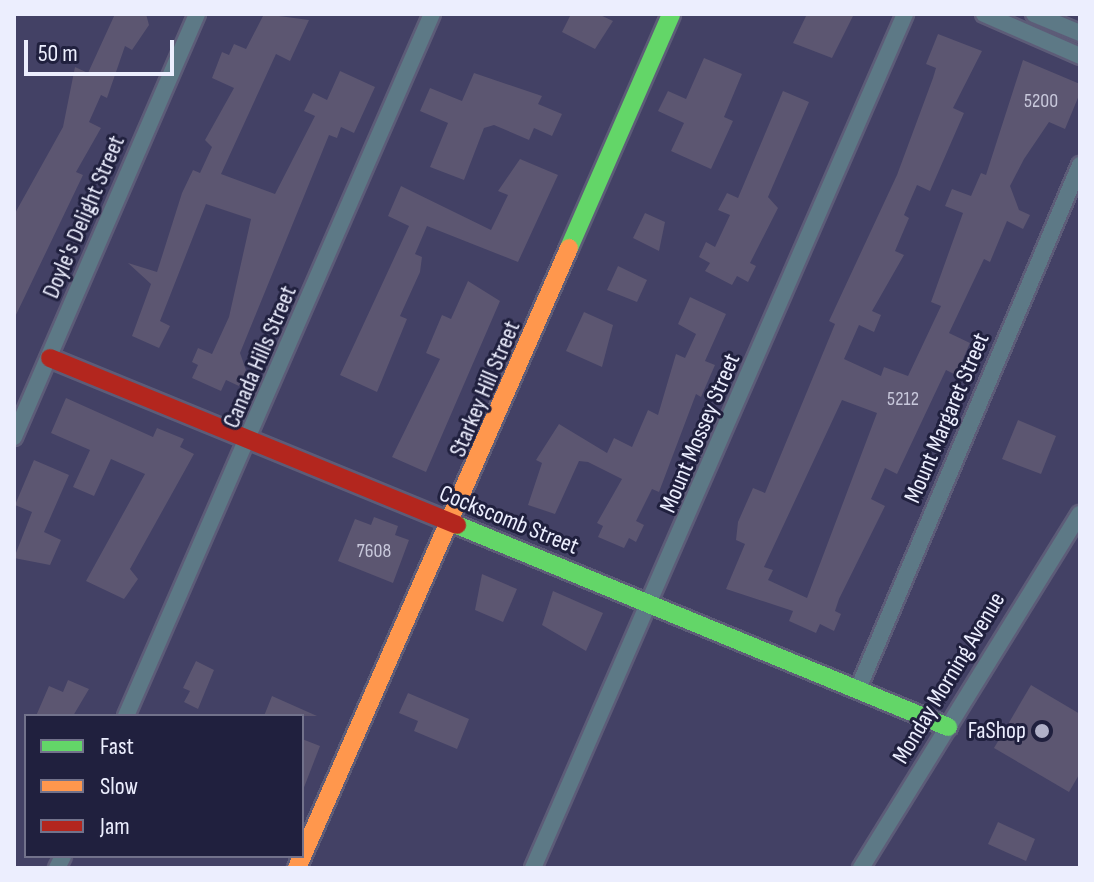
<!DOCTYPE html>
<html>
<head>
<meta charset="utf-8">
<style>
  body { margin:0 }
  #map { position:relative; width:1094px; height:882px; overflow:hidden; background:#434165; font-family:"Sofia Sans Condensed",sans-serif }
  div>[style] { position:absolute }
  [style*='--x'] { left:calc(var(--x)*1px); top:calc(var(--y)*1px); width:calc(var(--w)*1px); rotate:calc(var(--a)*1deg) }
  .building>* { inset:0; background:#5c5671 }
  .roads { filter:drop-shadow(2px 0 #5d5c78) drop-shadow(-2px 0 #5d5c78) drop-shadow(0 2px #5d5c78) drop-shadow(0 -2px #5d5c78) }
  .street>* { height:16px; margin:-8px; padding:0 8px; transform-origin:8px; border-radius:8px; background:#5d7986 }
  .fast>* { height:18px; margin:-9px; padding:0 9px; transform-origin:9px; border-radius:9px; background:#63d668 }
  .slow>* { height:18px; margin:-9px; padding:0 9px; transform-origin:9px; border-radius:9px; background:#ff974d }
  .jam>* { height:18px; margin:-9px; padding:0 9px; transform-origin:9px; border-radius:9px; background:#b3261e }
  .dots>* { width:22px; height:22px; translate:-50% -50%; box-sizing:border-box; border:4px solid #20203e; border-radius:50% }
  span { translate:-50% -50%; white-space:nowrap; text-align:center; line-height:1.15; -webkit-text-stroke:6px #20203e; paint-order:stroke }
  .number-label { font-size:20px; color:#c8c8db }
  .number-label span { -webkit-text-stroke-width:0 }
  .street-label { font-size:24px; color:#eceefe }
  .poi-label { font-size:24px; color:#eceefe }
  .right { translate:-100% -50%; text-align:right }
  .frame { position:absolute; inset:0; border:16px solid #eceefe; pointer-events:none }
  .legend { position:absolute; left:24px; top:714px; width:280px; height:144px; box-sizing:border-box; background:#20203e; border:2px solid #72728b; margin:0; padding:10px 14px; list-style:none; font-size:24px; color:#eceefe }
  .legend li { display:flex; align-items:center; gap:16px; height:40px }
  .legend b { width:40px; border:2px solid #72728b }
  .scale { position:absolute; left:24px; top:40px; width:150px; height:36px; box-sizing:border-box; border:4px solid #eceefe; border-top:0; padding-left:10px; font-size:24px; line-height:28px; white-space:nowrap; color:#eceefe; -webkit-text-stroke:6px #20203e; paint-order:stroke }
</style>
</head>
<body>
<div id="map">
  <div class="building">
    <div style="clip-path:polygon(115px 14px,146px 14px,149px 25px,132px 50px,125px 46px,107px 98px,101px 95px,89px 122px,101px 128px,76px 172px,83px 175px,14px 319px,14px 215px,63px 127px,75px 67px,88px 73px)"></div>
    <div style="clip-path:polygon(264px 14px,309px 20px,290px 61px,276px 54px,221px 174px,275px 194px,315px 116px,304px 111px,313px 93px,327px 100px,340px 71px,375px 87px,354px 133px,341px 127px,337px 138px,329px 135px,240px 353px,246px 370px,239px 386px,226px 380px,221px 391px,192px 378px,198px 365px,192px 362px,198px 348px,212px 354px,229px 317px,251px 219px,206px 204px,160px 321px,170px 326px,159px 348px,132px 336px,151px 284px,128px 263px,157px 272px,182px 193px,193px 170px,200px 173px,212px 147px,205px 140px,234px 88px,212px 78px,222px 52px,229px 55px,234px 44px,246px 49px)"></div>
    <div style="clip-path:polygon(571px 14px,598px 14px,613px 21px,595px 49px,562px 32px)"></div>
    <div style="clip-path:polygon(807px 14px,854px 14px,832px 58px,793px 43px)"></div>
    <div style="clip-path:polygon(evenodd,938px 34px,982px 51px,953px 108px,964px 113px,930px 191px,917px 185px,904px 215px,909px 218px,895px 251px,904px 255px,872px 311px,881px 315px,874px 332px,859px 325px,844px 359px,881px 376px,884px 367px,908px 376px,941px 306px,931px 302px,963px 213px,945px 206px,952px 189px,971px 196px,981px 173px,986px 175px,1023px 60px,1080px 84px,1080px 93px,1065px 129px,1049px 122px,1024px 159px,1010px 186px,1019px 210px,1030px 215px,1023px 229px,1007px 221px,990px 262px,984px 259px,949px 333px,970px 343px,956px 375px,946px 370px,897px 474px,885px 468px,871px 499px,885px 506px,839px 599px,835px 611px,841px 614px,834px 631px,820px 624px,816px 633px,789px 621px,793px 611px,726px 589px,745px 544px,736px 540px,738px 522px,753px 488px,765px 493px,835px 324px,829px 321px,897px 175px,933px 78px,936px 68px,926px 64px,938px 34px,842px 400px,877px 413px,807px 598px,768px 580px,773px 570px,764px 567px,842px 400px)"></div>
    <div style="clip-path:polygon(704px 58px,742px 74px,724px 117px,733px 121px,711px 169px,671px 151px,684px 123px,658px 111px,668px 91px,686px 99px)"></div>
    <div style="clip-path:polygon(474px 73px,542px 96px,538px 104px,562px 114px,552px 136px,534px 128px,529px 140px,494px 125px,484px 128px,464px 180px,430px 167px,448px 123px,420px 111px,430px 88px,462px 101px)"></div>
    <div style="clip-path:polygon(783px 91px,809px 102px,768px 197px,778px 208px,750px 263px,756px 266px,748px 282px,737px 276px,732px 285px,705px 271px,710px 263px,699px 257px,706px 242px,715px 247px,730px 215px,718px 210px,727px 193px,738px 198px)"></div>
    <div style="clip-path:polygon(520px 159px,558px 175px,518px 262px,427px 226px,415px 254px,422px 257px,420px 272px,400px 316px,407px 319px,377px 392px,340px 375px,409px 226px,388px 216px,401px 186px,491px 230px,508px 195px,498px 191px)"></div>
    <div style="clip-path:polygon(645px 213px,665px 222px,659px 251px,633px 238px)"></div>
    <div style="clip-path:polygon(618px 266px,647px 280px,637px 302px,607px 290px)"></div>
    <div style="clip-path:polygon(468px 281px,500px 301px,426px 472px,392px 457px,440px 359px,426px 353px,442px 315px,451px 319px)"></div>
    <div style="clip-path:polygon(690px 297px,726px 314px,705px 361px,715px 365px,701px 397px,696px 394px,659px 492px,652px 489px,636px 521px,644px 525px,636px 542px,629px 538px,624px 548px,598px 537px,603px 526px,597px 523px,622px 479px,588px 462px,579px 461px,555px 514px,528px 505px,542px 463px,536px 460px,559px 424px,607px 453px,614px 438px,632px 447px,648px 410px,658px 415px,676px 354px,685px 358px,696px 334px,678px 324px)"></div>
    <div style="clip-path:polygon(584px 312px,613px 325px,602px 367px,566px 351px)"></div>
    <div style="clip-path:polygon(66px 398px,153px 437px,157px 428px,184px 439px,180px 447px,194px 454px,130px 569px,138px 579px,124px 599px,86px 581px,145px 474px,111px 459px,94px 496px,73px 487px,90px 450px,51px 433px)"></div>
    <div style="clip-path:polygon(1018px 420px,1056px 436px,1041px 474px,1002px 459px)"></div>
    <div style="clip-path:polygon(34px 460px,69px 475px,44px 532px,61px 540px,50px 565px,14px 558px,32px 512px,15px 505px)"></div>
    <div style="clip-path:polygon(374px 517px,398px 526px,395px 535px,409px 540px,393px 583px,338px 561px,355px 519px,371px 525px)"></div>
    <div style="clip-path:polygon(482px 574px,517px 589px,503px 622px,475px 610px)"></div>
    <div style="clip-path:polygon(553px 591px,603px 613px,586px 651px,542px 625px)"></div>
    <div style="clip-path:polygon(196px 661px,214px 670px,198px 709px,184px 702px,190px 691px,183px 688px)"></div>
    <div style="clip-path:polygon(68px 680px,89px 689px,73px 716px,36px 716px,49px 686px,63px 692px)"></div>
    <div style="clip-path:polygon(1031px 685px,1080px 714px,1080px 773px,1069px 792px,994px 748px)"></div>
    <div style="clip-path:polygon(408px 693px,469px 719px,457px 749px,414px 731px,418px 721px,399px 713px)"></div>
    <div style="clip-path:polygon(272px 696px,317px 716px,264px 716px)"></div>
    <div style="clip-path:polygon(302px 739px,320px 746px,303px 790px,302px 789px)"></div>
    <div style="clip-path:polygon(998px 822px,1035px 839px,1026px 861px,988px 844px)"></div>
  </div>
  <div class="roads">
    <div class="street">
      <div style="--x:984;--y:14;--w:105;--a:23.6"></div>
      <div style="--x:1034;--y:14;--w:50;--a:22.4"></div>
      <div style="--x:14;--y:437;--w:461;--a:-66.6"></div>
      <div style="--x:858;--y:689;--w:569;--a:-67.04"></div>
      <div style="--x:126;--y:716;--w:766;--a:-66.45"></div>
      <div style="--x:57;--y:868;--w:13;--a:-63"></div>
      <div style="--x:533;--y:868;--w:932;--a:-66.46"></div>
      <div style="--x:861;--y:868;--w:416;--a:-58.3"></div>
    </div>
    <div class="fast">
      <div style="--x:569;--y:248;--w:255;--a:-66.4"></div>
      <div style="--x:457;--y:525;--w:531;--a:22.36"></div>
    </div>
    <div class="slow">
      <div style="--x:297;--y:868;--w:677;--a:-66.31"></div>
    </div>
    <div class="jam">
      <div style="--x:50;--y:358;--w:440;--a:22.3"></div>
    </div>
  </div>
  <div class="dots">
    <div style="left:1042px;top:731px;background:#b1b1c8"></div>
  </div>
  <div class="number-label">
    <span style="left:1041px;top:101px">5200</span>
    <span style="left:903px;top:399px">5212</span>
    <span style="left:374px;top:551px">7608</span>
  </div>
  <div class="street-label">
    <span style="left:84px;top:217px;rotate:-67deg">Doyle's Delight Street</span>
    <span style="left:260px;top:357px;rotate:-67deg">Canada Hills Street</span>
    <span style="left:485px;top:389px;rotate:-67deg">Starkey Hill Street</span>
    <span style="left:947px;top:418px;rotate:-67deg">Mount Margaret Street</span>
    <span style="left:700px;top:433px;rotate:-67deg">Mount Mossey Street</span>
    <span style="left:509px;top:520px;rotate:22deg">Cockscomb Street</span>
    <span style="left:949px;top:678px;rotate:-59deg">Monday Morning Avenue</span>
  </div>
  <div class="poi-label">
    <span class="right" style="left:1026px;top:731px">FaShop</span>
  </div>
  <div class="frame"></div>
  <ul class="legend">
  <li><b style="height:10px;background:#63d668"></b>Fast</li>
  <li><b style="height:10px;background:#ff974d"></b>Slow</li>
  <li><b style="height:10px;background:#b3261e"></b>Jam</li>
  </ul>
  <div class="scale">50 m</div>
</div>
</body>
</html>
